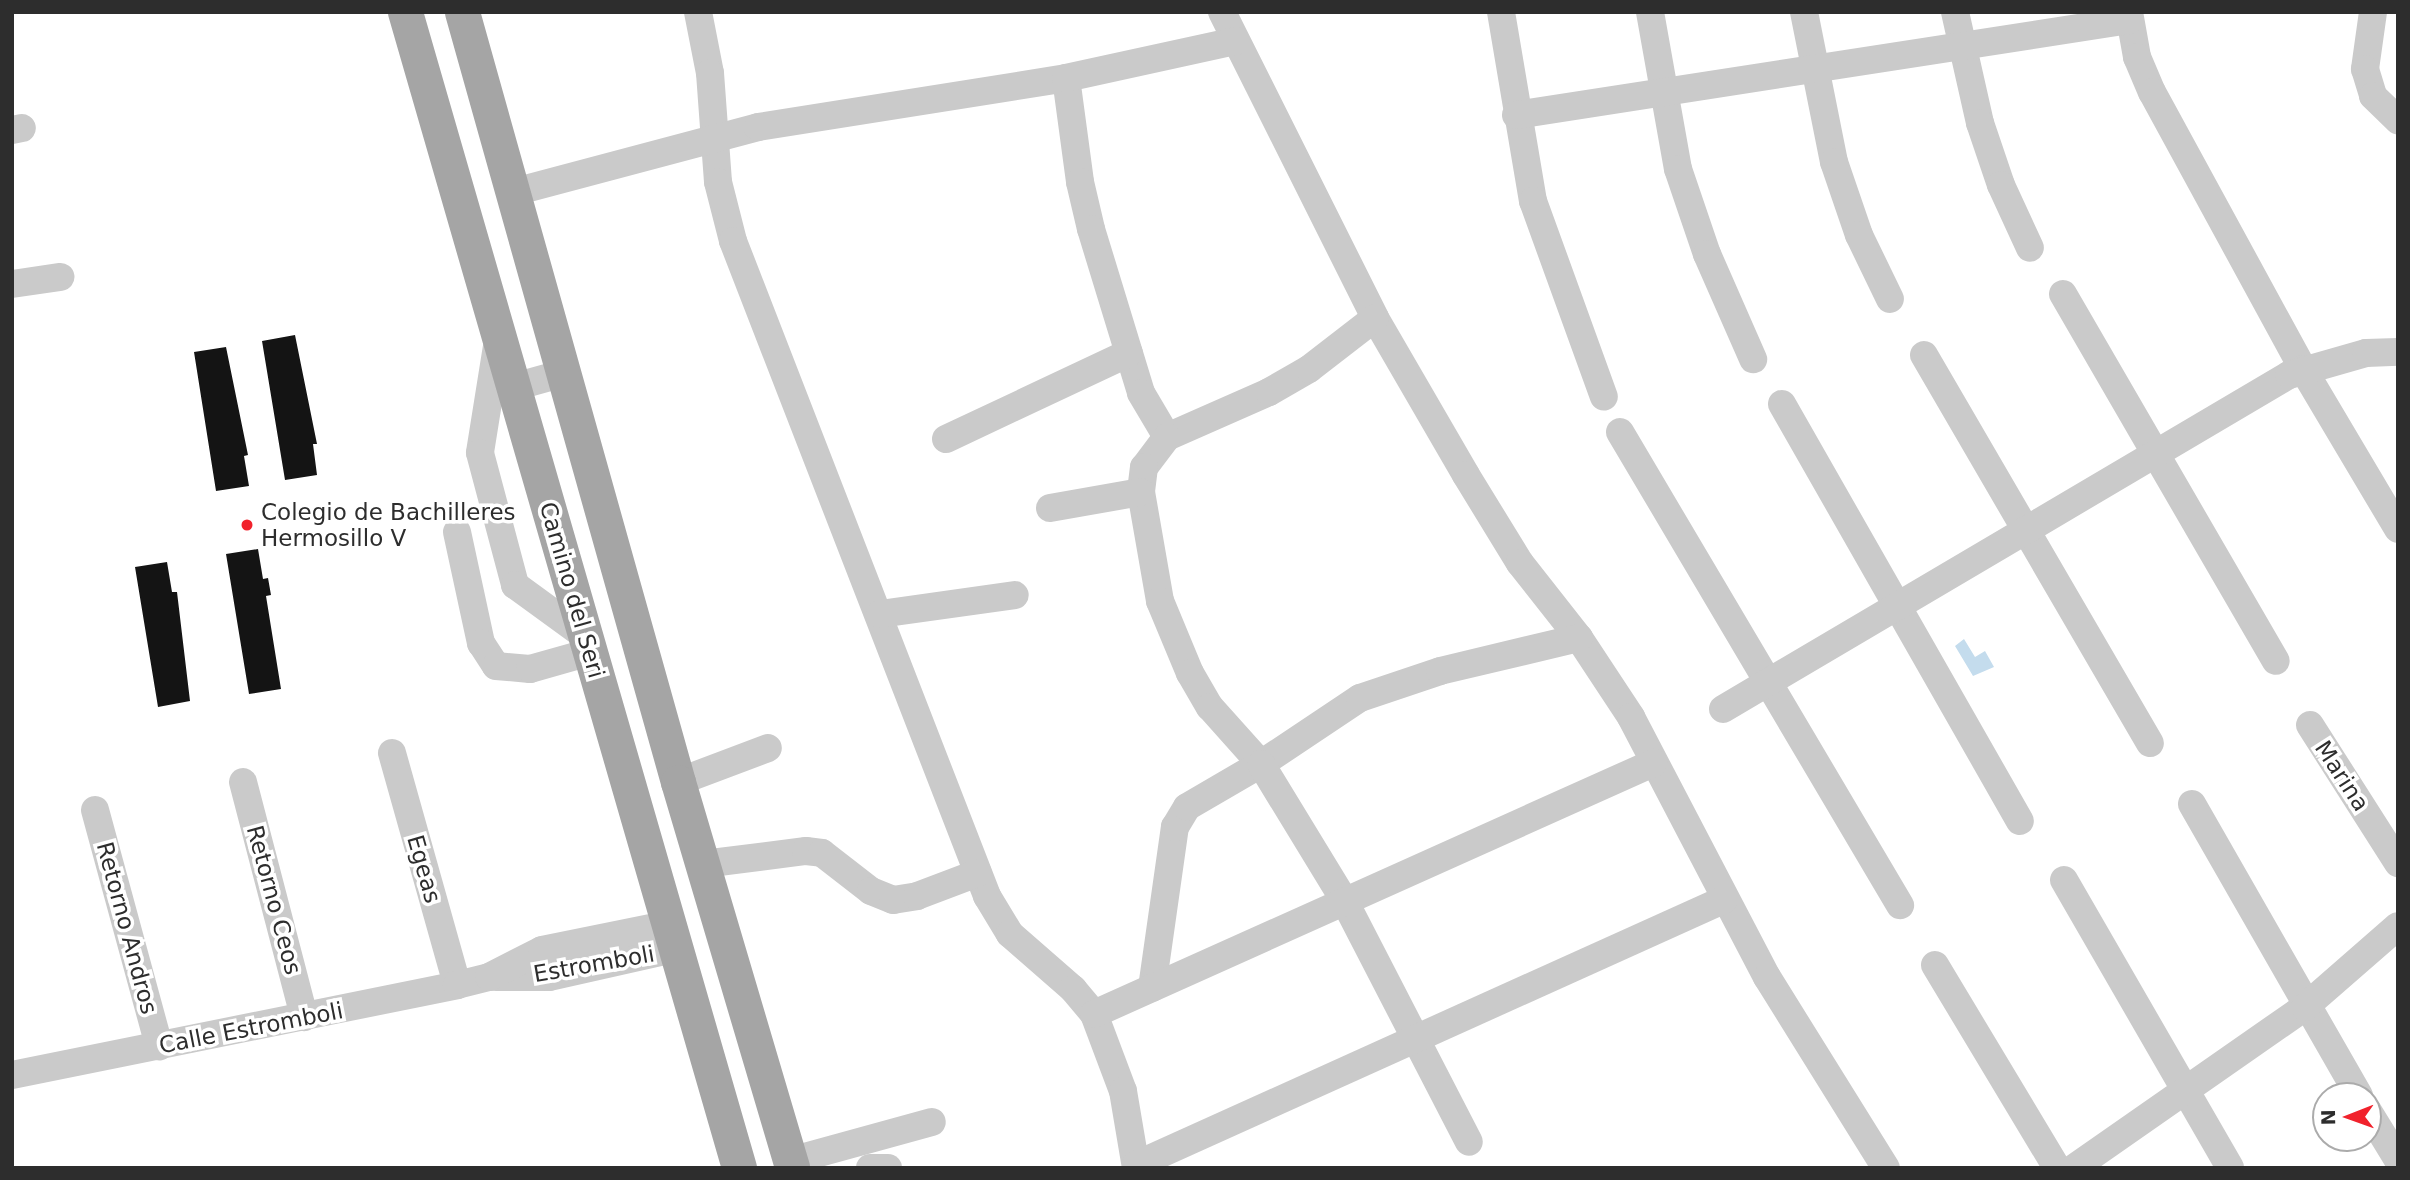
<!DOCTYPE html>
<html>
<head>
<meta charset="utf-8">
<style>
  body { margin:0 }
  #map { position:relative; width:2410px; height:1180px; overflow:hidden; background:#fff; font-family:"DejaVu Sans",sans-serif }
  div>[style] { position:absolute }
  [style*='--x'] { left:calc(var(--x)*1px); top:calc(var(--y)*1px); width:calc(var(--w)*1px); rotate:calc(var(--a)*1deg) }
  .water>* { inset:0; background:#c4dced }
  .building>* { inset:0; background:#141414 }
  .minor>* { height:28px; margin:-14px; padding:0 14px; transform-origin:14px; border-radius:14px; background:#cacaca }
  .major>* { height:35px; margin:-17.5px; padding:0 17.5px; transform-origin:17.5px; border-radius:17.5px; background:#a5a5a5 }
  .dots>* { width:19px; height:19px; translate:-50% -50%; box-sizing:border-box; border:4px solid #fff; border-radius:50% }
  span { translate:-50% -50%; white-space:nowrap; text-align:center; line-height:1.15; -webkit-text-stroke:7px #fff; paint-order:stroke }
  .poi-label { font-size:23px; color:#2d2d2d }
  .left { translate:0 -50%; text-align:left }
  .street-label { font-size:23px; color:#2d2d2d }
  .frame { position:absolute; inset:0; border:14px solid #2d2d2d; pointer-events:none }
  .north { position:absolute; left:2312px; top:1082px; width:70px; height:70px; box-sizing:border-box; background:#fff; border:2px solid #ababab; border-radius:50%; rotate:269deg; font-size:19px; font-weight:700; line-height:28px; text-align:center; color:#2d2d2d }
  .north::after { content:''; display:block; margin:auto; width:24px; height:32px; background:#f1222c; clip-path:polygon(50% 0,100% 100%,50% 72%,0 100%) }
</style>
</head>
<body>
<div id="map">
  <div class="water">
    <div style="clip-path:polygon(1964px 639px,1975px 657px,1985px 651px,1994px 667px,1973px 676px,1955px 646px)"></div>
  </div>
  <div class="building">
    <div style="clip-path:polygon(295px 335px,317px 444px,313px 444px,317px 475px,285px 480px,262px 341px)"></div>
    <div style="clip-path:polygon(226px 347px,248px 455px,244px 456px,249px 486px,216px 491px,194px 352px)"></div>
    <div style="clip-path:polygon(258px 549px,263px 579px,268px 578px,271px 595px,266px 596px,281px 689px,249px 694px,226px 554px)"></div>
    <div style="clip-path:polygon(167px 562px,172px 592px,177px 592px,190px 701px,158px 707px,135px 567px)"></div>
  </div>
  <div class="minor">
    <div style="--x:698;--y:12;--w:62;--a:78.9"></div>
    <div style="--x:710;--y:73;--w:109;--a:85.8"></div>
    <div style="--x:718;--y:182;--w:61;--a:75.7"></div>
    <div style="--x:733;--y:241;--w:703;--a:68.8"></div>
    <div style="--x:987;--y:896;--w:44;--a:58.8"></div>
    <div style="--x:1010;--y:934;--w:84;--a:41.1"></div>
    <div style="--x:1073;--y:989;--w:33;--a:50"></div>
    <div style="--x:1094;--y:1014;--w:82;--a:69.4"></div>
    <div style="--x:1123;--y:1091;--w:78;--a:80.4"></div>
    <div style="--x:1222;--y:12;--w:342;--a:63.4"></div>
    <div style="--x:1375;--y:318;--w:181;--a:59.9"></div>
    <div style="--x:1466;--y:475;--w:103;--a:58.5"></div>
    <div style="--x:1520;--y:563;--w:95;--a:51.8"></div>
    <div style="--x:1579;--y:638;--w:95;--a:56.6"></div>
    <div style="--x:1631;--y:717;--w:293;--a:62.4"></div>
    <div style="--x:1767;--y:977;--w:225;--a:58.1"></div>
    <div style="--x:1501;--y:12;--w:192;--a:80.4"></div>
    <div style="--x:1533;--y:201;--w:208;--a:70.1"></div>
    <div style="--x:1650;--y:12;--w:159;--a:79.9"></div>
    <div style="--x:1678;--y:169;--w:90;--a:71.2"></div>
    <div style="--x:1707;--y:254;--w:115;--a:66.3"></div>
    <div style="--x:1804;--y:12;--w:153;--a:78.7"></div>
    <div style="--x:1834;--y:162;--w:77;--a:71.1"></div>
    <div style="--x:1859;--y:235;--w:71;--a:64.2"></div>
    <div style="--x:1955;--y:12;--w:114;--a:77.3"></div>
    <div style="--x:1980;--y:123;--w:65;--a:71.3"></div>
    <div style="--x:2001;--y:185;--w:69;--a:65.3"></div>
    <div style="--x:2129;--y:12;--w:46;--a:79.9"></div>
    <div style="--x:2137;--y:57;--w:38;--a:67"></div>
    <div style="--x:2152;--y:92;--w:315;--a:61.4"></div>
    <div style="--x:2303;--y:369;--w:186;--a:59.3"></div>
    <div style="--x:2373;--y:12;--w:58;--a:98"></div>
    <div style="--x:2365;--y:69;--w:28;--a:73"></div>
    <div style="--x:2373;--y:96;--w:35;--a:44"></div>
    <div style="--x:1066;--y:78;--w:105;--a:82.3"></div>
    <div style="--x:1080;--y:182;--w:48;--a:76.8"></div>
    <div style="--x:1091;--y:229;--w:171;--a:73"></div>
    <div style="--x:1141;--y:393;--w:51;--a:59.4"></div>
    <div style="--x:1167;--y:437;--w:111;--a:-23.8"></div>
    <div style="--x:1269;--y:392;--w:46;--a:-29.9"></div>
    <div style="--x:1309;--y:369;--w:83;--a:-37.7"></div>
    <div style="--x:1516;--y:115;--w:621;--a:-8.8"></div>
    <div style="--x:12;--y:130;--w:10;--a:-11"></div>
    <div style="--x:514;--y:192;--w:253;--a:-14.9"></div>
    <div style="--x:758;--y:127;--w:312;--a:-9"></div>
    <div style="--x:1066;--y:78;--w:174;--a:-12.3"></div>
    <div style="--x:12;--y:284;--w:49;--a:-8.3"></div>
    <div style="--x:2063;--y:294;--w:424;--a:59.9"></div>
    <div style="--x:498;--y:340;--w:114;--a:99.1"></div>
    <div style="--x:480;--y:453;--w:137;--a:75.1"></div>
    <div style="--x:515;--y:585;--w:87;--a:36.1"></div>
    <div style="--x:1924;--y:355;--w:449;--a:59.8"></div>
    <div style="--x:514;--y:387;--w:52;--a:-15.6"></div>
    <div style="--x:1782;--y:404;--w:480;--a:60.3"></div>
    <div style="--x:1620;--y:432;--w:550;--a:59.38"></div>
    <div style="--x:1167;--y:437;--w:38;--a:127"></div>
    <div style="--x:1144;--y:467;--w:25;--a:97"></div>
    <div style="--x:1141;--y:492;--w:111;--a:80.1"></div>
    <div style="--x:1160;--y:601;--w:78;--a:67.4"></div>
    <div style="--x:1190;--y:673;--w:39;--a:60"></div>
    <div style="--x:1210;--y:707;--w:76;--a:48.2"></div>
    <div style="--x:1261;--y:764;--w:119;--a:-33.7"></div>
    <div style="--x:1360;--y:698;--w:84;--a:-18.6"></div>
    <div style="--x:1440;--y:671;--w:143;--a:-13.4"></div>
    <div style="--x:946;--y:439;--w:202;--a:-25.2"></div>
    <div style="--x:1050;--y:508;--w:92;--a:-10"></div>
    <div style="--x:457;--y:532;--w:114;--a:77.8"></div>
    <div style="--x:481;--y:643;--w:27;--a:57"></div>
    <div style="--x:496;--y:666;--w:34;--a:5"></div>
    <div style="--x:530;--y:669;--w:62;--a:-15.8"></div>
    <div style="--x:880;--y:614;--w:136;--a:-8"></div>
    <div style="--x:1723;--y:709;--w:657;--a:-30.55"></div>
    <div style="--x:2289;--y:375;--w:80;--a:-15.9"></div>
    <div style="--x:2366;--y:353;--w:32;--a:-2"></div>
    <div style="--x:2310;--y:725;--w:164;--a:57.5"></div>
    <div style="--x:392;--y:753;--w:241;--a:74.3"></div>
    <div style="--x:243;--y:782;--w:243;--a:75.4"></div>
    <div style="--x:678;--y:782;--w:96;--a:-20.7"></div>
    <div style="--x:2192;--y:804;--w:336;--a:60.2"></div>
    <div style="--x:95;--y:810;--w:245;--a:74.8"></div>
    <div style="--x:703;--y:864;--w:104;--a:-7.2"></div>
    <div style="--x:806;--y:851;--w:16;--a:7"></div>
    <div style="--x:822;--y:853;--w:62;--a:37.8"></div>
    <div style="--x:871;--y:891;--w:24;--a:22"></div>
    <div style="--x:893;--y:900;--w:24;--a:-9"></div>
    <div style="--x:917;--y:896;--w:65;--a:-20.7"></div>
    <div style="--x:2064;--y:880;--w:332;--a:60"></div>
    <div style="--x:1935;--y:965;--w:237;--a:59"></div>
    <div style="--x:496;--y:977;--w:53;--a:0"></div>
    <div style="--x:549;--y:977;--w:132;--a:-12.7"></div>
    <div style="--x:1152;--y:988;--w:163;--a:-81.9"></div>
    <div style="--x:1175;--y:827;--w:23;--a:-59"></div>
    <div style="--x:1187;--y:807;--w:86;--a:-30.2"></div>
    <div style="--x:1261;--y:764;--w:159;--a:58.6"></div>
    <div style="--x:1344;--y:900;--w:272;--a:62.7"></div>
    <div style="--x:1094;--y:1014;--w:613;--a:-24.18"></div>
    <div style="--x:12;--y:1075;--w:454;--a:-11.4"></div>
    <div style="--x:457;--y:985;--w:33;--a:-14"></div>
    <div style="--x:489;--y:977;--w:59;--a:-27"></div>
    <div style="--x:542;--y:950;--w:131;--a:-11.5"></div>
    <div style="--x:2368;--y:1111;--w:57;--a:58.5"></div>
    <div style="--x:790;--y:1161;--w:147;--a:-15.4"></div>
    <div style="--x:1136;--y:1165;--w:646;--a:-24.3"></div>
    <div style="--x:870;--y:1168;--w:18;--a:0"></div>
    <div style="--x:2074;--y:1168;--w:282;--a:-34.9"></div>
    <div style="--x:2305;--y:1007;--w:123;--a:-41.1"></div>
  </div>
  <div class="major">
    <div style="--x:405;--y:12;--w:1203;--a:73.88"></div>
    <div style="--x:462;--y:12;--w:800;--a:74.33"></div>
    <div style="--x:678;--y:782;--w:402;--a:73.5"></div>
  </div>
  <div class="dots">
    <div style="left:247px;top:525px;background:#f1222c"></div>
  </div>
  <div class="poi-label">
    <span class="left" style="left:261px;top:525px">Colegio de Bachilleres<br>Hermosillo V</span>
  </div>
  <div class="street-label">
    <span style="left:572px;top:590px;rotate:74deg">Camino del Seri</span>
    <span style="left:2342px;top:776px;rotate:57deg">Marina</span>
    <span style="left:424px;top:869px;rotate:74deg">Egeas</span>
    <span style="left:274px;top:900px;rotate:75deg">Retorno Ceos</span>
    <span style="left:127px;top:928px;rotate:75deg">Retorno Andros</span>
    <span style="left:594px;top:964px;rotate:-10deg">Estromboli</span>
    <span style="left:251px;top:1028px;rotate:-11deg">Calle Estromboli</span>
  </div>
  <div class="frame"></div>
  <div class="north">N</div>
</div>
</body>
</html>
